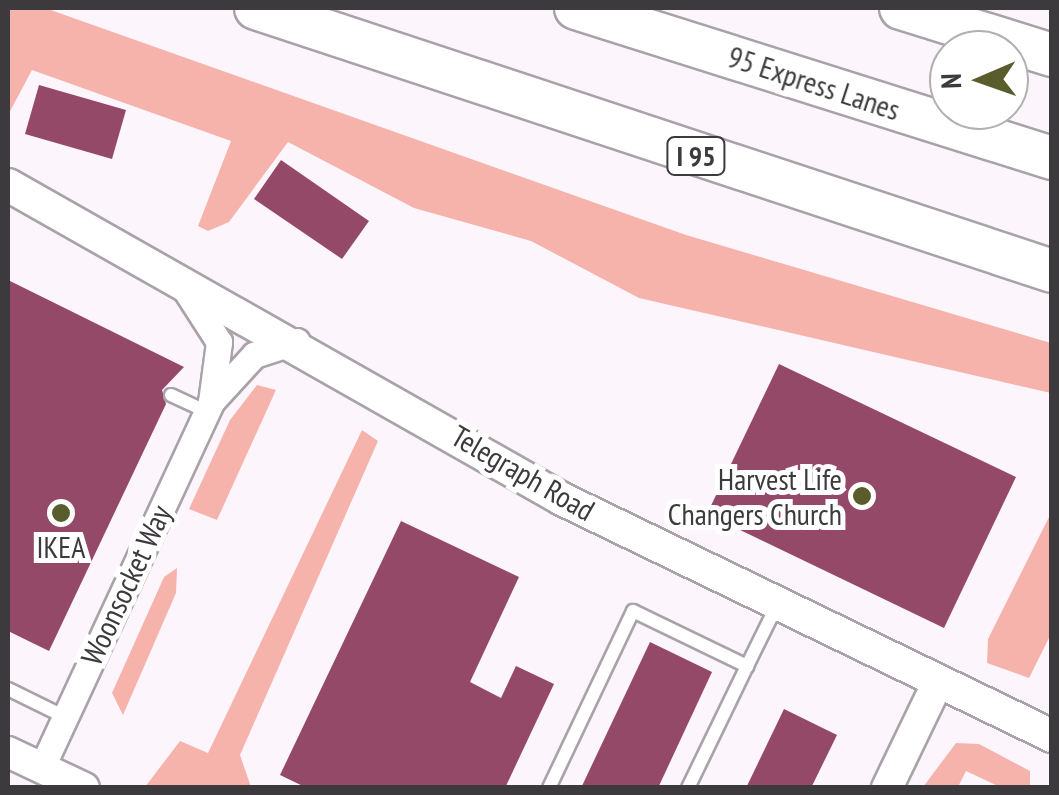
<!DOCTYPE html>
<html>
<head>
<meta charset="utf-8">
<style>
  body { margin:0 }
  #map { position:relative; width:1059px; height:795px; overflow:hidden; background:#fdf5fc; font-family:"PT Sans Narrow",sans-serif }
  div>[style] { position:absolute }
  [style*='--x'] { left:calc(var(--x)*1px); top:calc(var(--y)*1px); width:calc(var(--w)*1px); rotate:calc(var(--a)*1deg) }
  .green>* { inset:0; background:#f6b3ac }
  .building>* { inset:0; background:#954968 }
  .roads { filter:drop-shadow(2px 0 #a9a2a9) drop-shadow(-2px 0 #a9a2a9) drop-shadow(0 2px #a9a2a9) drop-shadow(0 -2px #a9a2a9) }
  .service>* { height:12px; margin:-6px; padding:0 6px; transform-origin:6px; border-radius:6px; background:#fff }
  .minor>* { height:25px; margin:-12.5px; padding:0 12.5px; transform-origin:12.5px; border-radius:12.5px; background:#fff }
  .tertiary>* { height:30px; margin:-15px; padding:0 15px; transform-origin:15px; border-radius:15px; background:#fff }
  .secondary>* { height:32px; margin:-16px; padding:0 16px; transform-origin:16px; border-radius:16px; background:#fff }
  .motorway>* { height:42px; margin:-21px; padding:0 21px; transform-origin:21px; border-radius:21px; background:#fff }
  .dots>* { width:28px; height:28px; translate:-50% -50%; box-sizing:border-box; border:5px solid #fff; border-radius:50% }
  span { translate:-50% -50%; white-space:nowrap; text-align:center; line-height:1.15; -webkit-text-stroke:10px #fff; paint-order:stroke }
  .shield-label span { padding:2px 8px; background:#fff; border:2px solid; border-radius:8px; -webkit-text-stroke-width:0 }
  .shield-label { font-size:28px; color:#3d3a3d; font-weight:700 }
  .street-label { font-size:30px; color:#3d3a3d }
  .poi-label { font-size:30px; color:#3d3a3d }
  .right { translate:-100% -50%; text-align:right }
  .frame { position:absolute; inset:0; border:10px solid #3d3a3d; pointer-events:none }
  .north { position:absolute; left:929px; top:30px; width:100px; height:100px; box-sizing:border-box; background:#fff; border:2px solid #b1b0b1; border-radius:50%; rotate:268deg; font-size:28px; font-weight:700; line-height:40px; text-align:center; color:#3d3a3d }
  .north::after { content:''; display:block; margin:auto; width:35px; height:45px; background:#595d2b; clip-path:polygon(50% 0,100% 100%,50% 72%,0 100%) }
</style>
</head>
<body>
<div id="map">
  <div class="green">
    <div style="clip-path:polygon(8px 8px,45px 8px,686px 235px,1051px 343px,1051px 393px,639px 298px,531px 241px,414px 208px,288px 142px,229px 222px,208px 231px,198px 226px,231px 141px,32px 70px,8px 115px)"></div>
    <div style="clip-path:polygon(257px 385px,276px 390px,217px 520px,189px 509px,230px 420px)"></div>
    <div style="clip-path:polygon(362px 430px,378px 441px,240px 755px,251px 787px,145px 787px,180px 741px,208px 753px)"></div>
    <div style="clip-path:polygon(1051px 513px,1051px 634px,1029px 678px,987px 663px,988px 639px)"></div>
    <div style="clip-path:polygon(177px 568px,176px 593px,123px 715px,112px 693px,164px 577px)"></div>
    <div style="clip-path:polygon(956px 743px,979px 744px,1030px 771px,1030px 787px,1000px 787px,966px 771px,958px 787px,923px 787px)"></div>
  </div>
  <div class="building">
    <div style="clip-path:polygon(39px 85px,126px 110px,112px 159px,25px 134px)"></div>
    <div style="clip-path:polygon(281px 160px,369px 221px,342px 259px,254px 199px)"></div>
    <div style="clip-path:polygon(8px 280px,184px 367px,162px 390px,166px 404px,49px 651px,8px 631px)"></div>
    <div style="clip-path:polygon(779px 364px,1016px 477px,944px 628px,707px 514px)"></div>
    <div style="clip-path:polygon(401px 521px,519px 577px,470px 682px,501px 698px,516px 666px,554px 684px,505px 788px,307px 788px,280px 775px)"></div>
    <div style="clip-path:polygon(650px 642px,712px 672px,658px 788px,581px 788px)"></div>
    <div style="clip-path:polygon(784px 709px,837px 735px,811px 788px,746px 788px)"></div>
  </div>
  <div class="roads">
    <div class="service">
      <div style="--x:171;--y:395;--w:40;--a:25"></div>
      <div style="--x:747;--y:666;--w:68;--a:-63.8"></div>
      <div style="--x:8;--y:689;--w:64;--a:26.2"></div>
      <div style="--x:549;--y:788;--w:196;--a:-64.6"></div>
      <div style="--x:633;--y:611;--w:127;--a:25.8"></div>
      <div style="--x:747;--y:666;--w:136;--a:115.8"></div>
    </div>
    <div class="minor">
      <div style="--x:211;--y:402;--w:64;--a:-47.5"></div>
      <div style="--x:254;--y:355;--w:45;--a:-18"></div>
      <div style="--x:41;--y:769;--w:404;--a:-65.1"></div>
      <div style="--x:211;--y:402;--w:61;--a:-82.4"></div>
      <div style="--x:219;--y:342;--w:63;--a:-122.7"></div>
    </div>
    <div class="tertiary">
      <div style="--x:8;--y:752;--w:84;--a:25.3"></div>
      <div style="--x:887;--y:788;--w:115;--a:-64.3"></div>
    </div>
    <div class="secondary">
      <div style="--x:8;--y:185;--w:637;--a:29.54"></div>
      <div style="--x:562;--y:499;--w:544;--a:25.81"></div>
    </div>
    <div class="motorway">
      <div style="--x:256;--y:8;--w:838;--a:18.28"></div>
      <div style="--x:576;--y:8;--w:499;--a:17.5"></div>
      <div style="--x:901;--y:8;--w:158;--a:17.3"></div>
    </div>
  </div>
  <div class="dots">
    <div style="left:862px;top:496px;background:#595d2b"></div>
    <div style="left:61px;top:513px;background:#595d2b"></div>
  </div>
  <div class="shield-label">
    <span style="left:696px;top:156px">I 95</span>
  </div>
  <div class="street-label">
    <span style="left:814px;top:83px;rotate:18deg">95 Express Lanes</span>
    <span style="left:523px;top:473px;rotate:30deg">Telegraph Road</span>
    <span style="left:126px;top:585px;rotate:-65deg">Woonsocket Way</span>
  </div>
  <div class="poi-label">
    <span class="right" style="left:842px;top:496px">Harvest Life<br>Changers Church</span>
    <span style="left:61px;top:547px">IKEA</span>
  </div>
  <div class="frame"></div>
  <div class="north">N</div>
</div>
</body>
</html>
